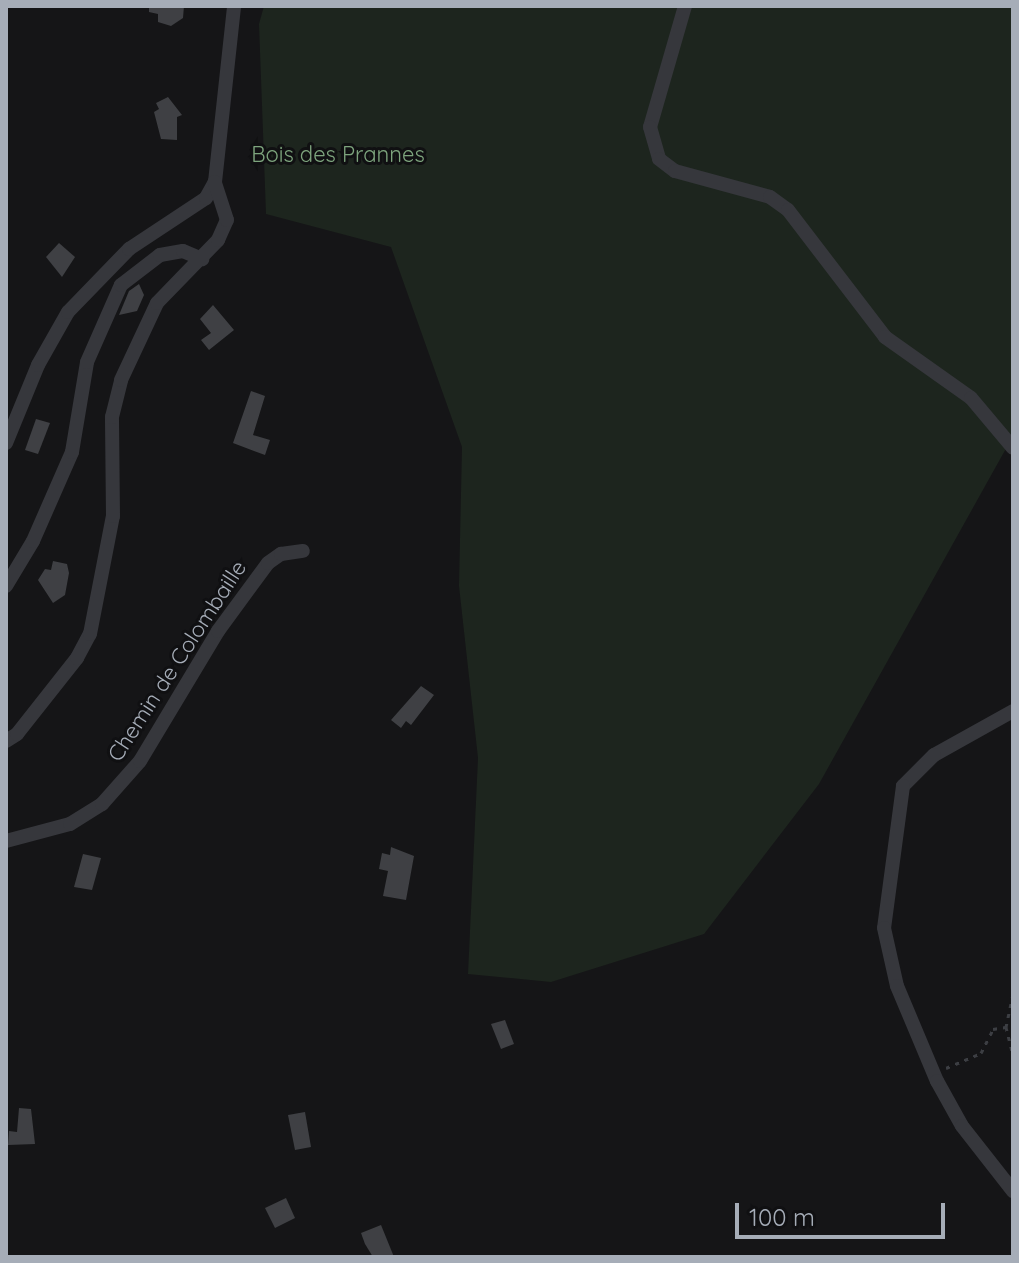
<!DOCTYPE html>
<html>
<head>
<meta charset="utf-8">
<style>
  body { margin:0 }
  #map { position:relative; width:1019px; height:1263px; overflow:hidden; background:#151517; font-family:Quicksand,sans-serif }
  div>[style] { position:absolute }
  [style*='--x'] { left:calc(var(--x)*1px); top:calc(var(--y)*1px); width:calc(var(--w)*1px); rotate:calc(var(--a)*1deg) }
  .green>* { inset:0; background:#1d251e }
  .building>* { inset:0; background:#3f4044 }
  .path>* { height:3px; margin-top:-1.5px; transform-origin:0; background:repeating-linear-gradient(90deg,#3c3e43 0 4px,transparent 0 10px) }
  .street>* { height:14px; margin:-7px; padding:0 7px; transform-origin:7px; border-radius:7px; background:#36373c }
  span { translate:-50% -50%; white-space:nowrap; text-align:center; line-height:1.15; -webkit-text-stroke:6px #101012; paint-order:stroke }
  .park-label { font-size:22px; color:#7da47d }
  .street-label { font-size:22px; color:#a6adb8 }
  .frame { position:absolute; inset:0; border:8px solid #a6adb8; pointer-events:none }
  .scale { position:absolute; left:735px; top:1203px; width:210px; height:36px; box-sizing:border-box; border:4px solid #a6adb8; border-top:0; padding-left:10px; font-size:24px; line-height:28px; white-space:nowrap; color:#a6adb8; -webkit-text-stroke:6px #101012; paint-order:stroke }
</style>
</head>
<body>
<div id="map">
  <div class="green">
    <div style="clip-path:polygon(264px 6px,1013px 6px,1013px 436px,819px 784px,704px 934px,551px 982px,468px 974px,478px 758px,459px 586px,462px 447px,391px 247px,266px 214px,259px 24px)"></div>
  </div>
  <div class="building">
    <div style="clip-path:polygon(149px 6px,184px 6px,183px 18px,171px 26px,158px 22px,158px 14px,149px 12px)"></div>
    <div style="clip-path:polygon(168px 97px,182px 115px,177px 117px,177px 140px,161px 139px,154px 112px,159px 109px,156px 103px)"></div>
    <div style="clip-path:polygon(59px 243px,75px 257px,62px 277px,46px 257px)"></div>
    <div style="clip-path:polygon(139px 284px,144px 295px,137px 311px,119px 315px,129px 291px)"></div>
    <div style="clip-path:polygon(213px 305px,234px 330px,209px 350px,201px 340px,211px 333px,200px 319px)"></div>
    <div style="clip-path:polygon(251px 391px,265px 396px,253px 435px,270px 440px,265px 455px,233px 443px)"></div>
    <div style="clip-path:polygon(36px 419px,50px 423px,38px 454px,25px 450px)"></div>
    <div style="clip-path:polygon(53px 561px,67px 564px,69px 573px,65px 595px,53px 603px,38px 580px,45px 569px,51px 570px)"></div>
    <div style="clip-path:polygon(421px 686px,434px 695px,411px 725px,406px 721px,401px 728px,391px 720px)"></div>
    <div style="clip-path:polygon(391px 847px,414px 856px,406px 900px,383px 896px,388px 871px,379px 869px,382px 853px,390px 855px)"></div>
    <div style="clip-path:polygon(83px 854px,101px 858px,92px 890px,74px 887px)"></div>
    <div style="clip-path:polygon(505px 1020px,514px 1044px,501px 1049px,491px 1024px)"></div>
    <div style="clip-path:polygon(19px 1108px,31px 1109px,35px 1144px,8px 1145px,9px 1131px,17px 1132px)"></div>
    <div style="clip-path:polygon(305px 1112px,311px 1147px,295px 1150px,288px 1115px)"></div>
    <div style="clip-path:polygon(286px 1198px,295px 1218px,275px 1228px,265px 1208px)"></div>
    <div style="clip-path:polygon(381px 1225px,394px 1257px,373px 1257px,365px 1244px,361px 1233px)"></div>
  </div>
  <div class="path">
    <div style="--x:1013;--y:994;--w:34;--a:102"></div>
    <div style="--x:1006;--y:1027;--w:30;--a:76"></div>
    <div style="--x:946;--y:1068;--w:38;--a:-23"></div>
    <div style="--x:981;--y:1053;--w:27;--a:-63"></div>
    <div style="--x:993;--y:1029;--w:13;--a:-9"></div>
  </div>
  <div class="street">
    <div style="--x:685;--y:6;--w:126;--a:106.1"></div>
    <div style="--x:650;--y:127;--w:33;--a:74"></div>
    <div style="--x:659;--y:159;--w:20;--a:37"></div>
    <div style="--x:675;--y:171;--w:98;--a:15.3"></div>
    <div style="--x:770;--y:197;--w:22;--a:36"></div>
    <div style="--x:788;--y:210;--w:160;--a:52.6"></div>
    <div style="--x:885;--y:337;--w:105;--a:35.3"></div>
    <div style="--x:971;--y:398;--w:65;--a:50"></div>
    <div style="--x:6;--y:443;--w:84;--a:-67.7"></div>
    <div style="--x:38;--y:365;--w:61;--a:-60.5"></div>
    <div style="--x:68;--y:312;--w:88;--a:-45.9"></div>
    <div style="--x:129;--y:249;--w:92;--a:-33.5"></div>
    <div style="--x:206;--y:198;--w:18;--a:-61"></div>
    <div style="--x:215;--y:182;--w:177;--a:-83.8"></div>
    <div style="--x:6;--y:586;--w:52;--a:-59"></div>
    <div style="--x:33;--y:541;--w:97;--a:-66.3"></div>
    <div style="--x:72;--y:452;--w:91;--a:-80.5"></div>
    <div style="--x:87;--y:362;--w:84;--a:-66.2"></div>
    <div style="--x:121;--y:285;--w:49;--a:-37.6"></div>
    <div style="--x:160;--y:255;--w:23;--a:-10"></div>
    <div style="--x:183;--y:251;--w:21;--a:23"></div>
    <div style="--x:1013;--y:711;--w:90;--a:150.9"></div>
    <div style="--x:934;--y:755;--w:44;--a:135"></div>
    <div style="--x:903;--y:786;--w:143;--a:97.6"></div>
    <div style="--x:884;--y:928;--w:59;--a:77.4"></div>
    <div style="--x:897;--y:986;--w:103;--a:67.2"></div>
    <div style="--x:937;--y:1081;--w:51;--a:60.9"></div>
    <div style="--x:962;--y:1126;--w:83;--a:51.9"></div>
    <div style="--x:6;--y:741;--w:13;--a:-32"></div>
    <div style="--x:17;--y:734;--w:97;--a:-51.7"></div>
    <div style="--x:77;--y:658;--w:27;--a:-62"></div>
    <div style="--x:90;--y:634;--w:120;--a:-79"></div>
    <div style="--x:113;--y:516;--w:99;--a:-90.6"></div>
    <div style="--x:112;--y:417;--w:38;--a:-76"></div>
    <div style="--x:121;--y:380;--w:85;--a:-64.9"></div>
    <div style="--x:157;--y:303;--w:88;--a:-45.9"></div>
    <div style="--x:218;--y:240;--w:22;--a:-66"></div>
    <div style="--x:227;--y:220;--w:40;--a:-108"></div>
    <div style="--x:6;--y:841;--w:66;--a:-14.9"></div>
    <div style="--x:70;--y:824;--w:38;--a:-32"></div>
    <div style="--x:102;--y:804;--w:57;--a:-48.5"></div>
    <div style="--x:140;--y:761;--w:152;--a:-59"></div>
    <div style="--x:218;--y:631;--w:84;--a:-53.7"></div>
    <div style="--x:268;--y:563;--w:16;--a:-35"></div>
    <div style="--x:281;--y:554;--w:22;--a:-8"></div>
  </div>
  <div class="park-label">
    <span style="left:338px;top:155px">Bois des Prannes</span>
  </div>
  <div class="street-label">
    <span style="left:177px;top:661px;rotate:-57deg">Chemin de Colombaille</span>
  </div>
  <div class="frame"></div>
  <div class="scale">100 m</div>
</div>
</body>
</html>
